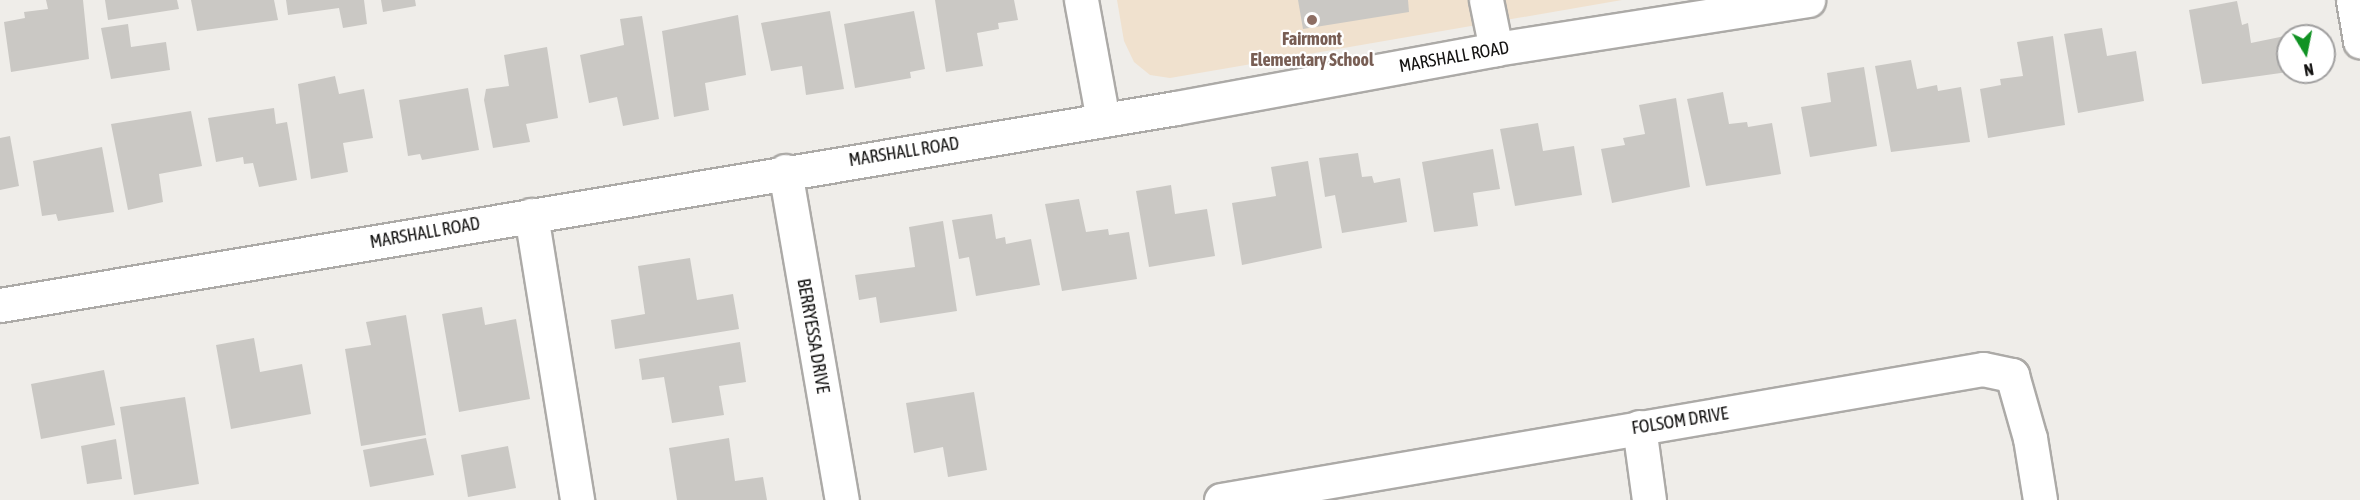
<!DOCTYPE html>
<html>
<head>
<meta charset="utf-8">
<style>
  body { margin:0 }
  #map { position:relative; width:2360px; height:500px; overflow:hidden; background:#efede9; font-family:"Asap Condensed",sans-serif }
  div>[style] { position:absolute }
  [style*='--x'] { left:calc(var(--x)*1px); top:calc(var(--y)*1px); width:calc(var(--w)*1px); rotate:calc(var(--a)*1deg) }
  .education>* { inset:0; background:#f0e1ce }
  .building>* { inset:0; background:#cac8c4 }
  .roads { filter:drop-shadow(2px 0 #acaaa7) drop-shadow(-2px 0 #acaaa7) drop-shadow(0 2px #acaaa7) drop-shadow(0 -2px #acaaa7) }
  .minor>* { height:33px; margin:-16.5px; padding:0 16.5px; transform-origin:16.5px; border-radius:16.5px; background:#fff }
  .dots>* { width:16px; height:16px; translate:-50% -50%; box-sizing:border-box; border:3px solid #fff; border-radius:50% }
  span { translate:-50% -50%; white-space:nowrap; text-align:center; line-height:1.15; -webkit-text-stroke:4.5px #fff; paint-order:stroke }
  .education-label { font-size:18px; color:#785e54; font-weight:700 }
  .street-label { font-size:18px; color:#131211 }
  .north { position:absolute; left:2276px; top:24px; width:60px; height:60px; box-sizing:border-box; background:#fff; border:2px solid #a1a0a0; border-radius:50%; rotate:170deg; font-size:16px; font-weight:700; line-height:24px; text-align:center; color:#131211 }
  .north::after { content:''; display:block; margin:auto; width:21px; height:27px; background:#109223; clip-path:polygon(50% 0,100% 100%,50% 72%,0 100%) }
</style>
</head>
<body>
<div id="map">
  <div class="education">
    <div style="clip-path:polygon(1117px 0,1622px 0,1170px 78px,1150px 75px,1134px 62px,1124px 41px)"></div>
  </div>
  <div class="building">
    <div style="clip-path:polygon(46px 0,83px 0,89px 59px,11px 72px,4px 22px,25px 18px,24px 12px,48px 9px)"></div>
    <div style="clip-path:polygon(105px 0,177px 0,179px 9px,108px 20px)"></div>
    <div style="clip-path:polygon(191px 0,274px 0,278px 20px,197px 31px)"></div>
    <div style="clip-path:polygon(286px 0,364px 0,367px 24px,343px 28px,339px 8px,288px 15px)"></div>
    <div style="clip-path:polygon(381px 0,415px 0,416px 6px,383px 12px)"></div>
    <div style="clip-path:polygon(935px 0,1014px 0,1018px 20px,998px 23px,999px 29px,977px 33px,983px 66px,946px 72px)"></div>
    <div style="clip-path:polygon(1298px 0,1408px 0,1409px 12px,1303px 29px)"></div>
    <div style="clip-path:polygon(2237px 1px,2242px 25px,2248px 23px,2251px 43px,2285px 36px,2288px 72px,2202px 84px,2189px 10px)"></div>
    <div style="clip-path:polygon(830px 11px,844px 89px,806px 95px,802px 66px,771px 71px,761px 23px)"></div>
    <div style="clip-path:polygon(914px 11px,925px 69px,910px 72px,911px 78px,855px 88px,844px 24px)"></div>
    <div style="clip-path:polygon(738px 15px,746px 75px,705px 83px,709px 110px,674px 117px,662px 31px)"></div>
    <div style="clip-path:polygon(642px 16px,659px 119px,623px 126px,617px 97px,589px 103px,580px 55px,624px 45px,620px 19px)"></div>
    <div style="clip-path:polygon(128px 24px,131px 47px,166px 42px,170px 70px,111px 79px,101px 28px)"></div>
    <div style="clip-path:polygon(2102px 28px,2107px 56px,2136px 51px,2144px 101px,2078px 113px,2064px 34px)"></div>
    <div style="clip-path:polygon(2053px 36px,2065px 125px,1988px 138px,1980px 89px,2001px 85px,2000px 79px,2023px 76px,2017px 42px)"></div>
    <div style="clip-path:polygon(547px 47px,558px 118px,526px 124px,530px 142px,493px 148px,484px 100px,486px 89px,509px 86px,504px 55px)"></div>
    <div style="clip-path:polygon(1911px 60px,1917px 89px,1937px 85px,1938px 91px,1961px 87px,1970px 142px,1891px 152px,1875px 66px)"></div>
    <div style="clip-path:polygon(1864px 67px,1877px 146px,1810px 157px,1801px 107px,1831px 102px,1827px 73px)"></div>
    <div style="clip-path:polygon(335px 76px,339px 94px,364px 89px,373px 138px,343px 143px,348px 172px,311px 179px,298px 84px)"></div>
    <div style="clip-path:polygon(468px 88px,479px 150px,422px 160px,420px 154px,408px 156px,399px 100px)"></div>
    <div style="clip-path:polygon(1723px 92px,1729px 124px,1747px 122px,1748px 127px,1772px 123px,1781px 174px,1706px 186px,1687px 99px)"></div>
    <div style="clip-path:polygon(1676px 98px,1690px 187px,1612px 203px,1601px 149px,1625px 145px,1623px 138px,1645px 134px,1639px 105px)"></div>
    <div style="clip-path:polygon(274px 108px,276px 124px,287px 122px,297px 180px,259px 187px,253px 163px,244px 164px,243px 157px,216px 162px,208px 118px)"></div>
    <div style="clip-path:polygon(191px 111px,202px 166px,159px 174px,163px 202px,128px 210px,111px 124px)"></div>
    <div style="clip-path:polygon(1538px 123px,1543px 151px,1574px 146px,1582px 195px,1515px 206px,1500px 129px)"></div>
    <div style="clip-path:polygon(10px 136px,19px 186px,0 190px,0 138px)"></div>
    <div style="clip-path:polygon(102px 147px,114px 212px,58px 221px,56px 214px,42px 216px,33px 161px)"></div>
    <div style="clip-path:polygon(1493px 149px,1500px 189px,1473px 193px,1478px 226px,1434px 232px,1422px 162px)"></div>
    <div style="clip-path:polygon(1358px 153px,1362px 177px,1372px 176px,1374px 183px,1400px 178px,1407px 222px,1342px 233px,1335px 195px,1325px 197px,1319px 158px)"></div>
    <div style="clip-path:polygon(1308px 161px,1322px 248px,1242px 265px,1232px 203px,1276px 196px,1271px 167px)"></div>
    <div style="clip-path:polygon(1171px 185px,1175px 214px,1207px 209px,1215px 256px,1149px 267px,1136px 191px)"></div>
    <div style="clip-path:polygon(1079px 199px,1086px 232px,1108px 229px,1109px 235px,1129px 232px,1137px 279px,1062px 291px,1045px 204px)"></div>
    <div style="clip-path:polygon(992px 214px,996px 239px,1005px 237px,1006px 244px,1031px 239px,1040px 285px,976px 296px,969px 257px,959px 259px,952px 220px)"></div>
    <div style="clip-path:polygon(943px 221px,957px 311px,880px 323px,876px 297px,859px 300px,855px 275px,915px 267px,909px 227px)"></div>
    <div style="clip-path:polygon(690px 258px,697px 300px,733px 294px,739px 329px,615px 349px,611px 320px,645px 314px,638px 266px)"></div>
    <div style="clip-path:polygon(482px 307px,485px 325px,516px 319px,530px 399px,459px 412px,442px 314px)"></div>
    <div style="clip-path:polygon(406px 315px,426px 435px,361px 446px,345px 349px,371px 345px,366px 322px)"></div>
    <div style="clip-path:polygon(254px 338px,260px 372px,302px 364px,311px 414px,231px 429px,216px 345px)"></div>
    <div style="clip-path:polygon(740px 342px,746px 382px,719px 386px,724px 415px,672px 423px,664px 377px,642px 380px,639px 359px)"></div>
    <div style="clip-path:polygon(104px 370px,115px 425px,41px 439px,31px 384px)"></div>
    <div style="clip-path:polygon(974px 392px,987px 470px,948px 477px,943px 447px,914px 453px,906px 403px)"></div>
    <div style="clip-path:polygon(185px 397px,199px 484px,134px 495px,120px 407px)"></div>
    <div style="clip-path:polygon(426px 438px,434px 475px,370px 487px,363px 450px)"></div>
    <div style="clip-path:polygon(729px 438px,735px 481px,763px 477px,767px 500px,677px 500px,669px 448px)"></div>
    <div style="clip-path:polygon(116px 439px,122px 479px,87px 484px,81px 446px)"></div>
    <div style="clip-path:polygon(508px 446px,516px 488px,468px 497px,461px 455px)"></div>
  </div>
  <div class="roads">
    <div class="minor">
      <div style="--x:1081;--y:0;--w:122;--a:79.6"></div>
      <div style="--x:1486;--y:0;--w:50;--a:78.5"></div>
      <div style="--x:2353;--y:0;--w:42;--a:80.3"></div>
      <div style="--x:785;--y:171;--w:334;--a:80.2"></div>
      <div style="--x:531;--y:215;--w:289;--a:80.8"></div>
      <div style="--x:0;--y:305;--w:1192;--a:-9.51"></div>
      <div style="--x:1176;--y:108;--w:325;--a:-10.4"></div>
      <div style="--x:1496;--y:49;--w:316;--a:-8.9"></div>
      <div style="--x:1639;--y:427;--w:74;--a:82.2"></div>
      <div style="--x:1221;--y:500;--w:773;--a:-9.75"></div>
      <div style="--x:1983;--y:369;--w:30;--a:12"></div>
      <div style="--x:2012;--y:375;--w:66;--a:74.1"></div>
      <div style="--x:2030;--y:438;--w:63;--a:80.8"></div>
    </div>
  </div>
  <div class="dots">
    <div style="left:1312px;top:20px;background:#8d6e63"></div>
  </div>
  <div class="education-label">
    <span style="left:1312px;top:50px">Fairmont<br>Elementary School</span>
  </div>
  <div class="street-label">
    <span style="left:1454px;top:57px;rotate:-10deg">MARSHALL ROAD</span>
    <span style="left:904px;top:152px;rotate:-9deg">MARSHALL ROAD</span>
    <span style="left:425px;top:233px;rotate:-10deg">MARSHALL ROAD</span>
    <span style="left:813px;top:336px;rotate:80deg">BERRYESSA DRIVE</span>
    <span style="left:1680px;top:421px;rotate:-9deg">FOLSOM DRIVE</span>
  </div>
  <div class="north">N</div>
</div>
</body>
</html>
